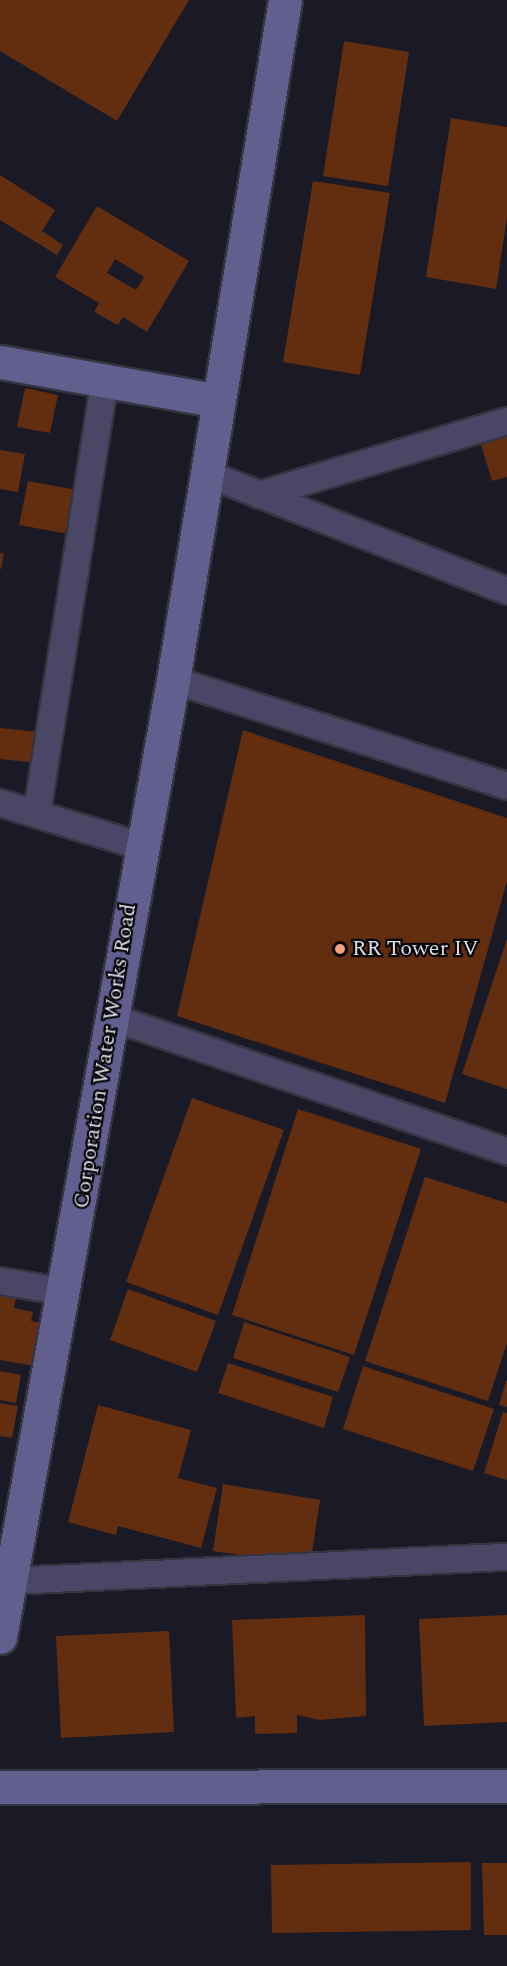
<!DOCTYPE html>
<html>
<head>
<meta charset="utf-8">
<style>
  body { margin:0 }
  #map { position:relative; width:507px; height:1966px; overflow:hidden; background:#1a1a26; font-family:Spectral,serif }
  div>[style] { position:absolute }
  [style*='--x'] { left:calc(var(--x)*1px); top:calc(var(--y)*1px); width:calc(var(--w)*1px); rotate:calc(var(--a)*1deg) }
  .building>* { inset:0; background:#632d0f }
  .roads { filter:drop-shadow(2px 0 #353541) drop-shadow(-2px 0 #353541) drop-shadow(0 2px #353541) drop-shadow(0 -2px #353541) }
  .street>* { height:26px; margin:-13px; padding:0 13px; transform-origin:13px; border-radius:13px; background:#494765 }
  .secondary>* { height:33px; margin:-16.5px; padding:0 16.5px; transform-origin:16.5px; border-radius:16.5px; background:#625f8f }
  .dots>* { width:16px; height:16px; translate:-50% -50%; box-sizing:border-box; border:3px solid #06060a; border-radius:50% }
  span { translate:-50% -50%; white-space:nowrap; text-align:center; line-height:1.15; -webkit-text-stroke:4.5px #06060a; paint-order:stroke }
  .poi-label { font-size:22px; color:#dcdce4 }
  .left { translate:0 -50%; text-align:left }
  .street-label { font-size:22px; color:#dcdce4 }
</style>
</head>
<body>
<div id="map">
  <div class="building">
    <div style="clip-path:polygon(0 0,189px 0,117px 121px,0 51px)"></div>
    <div style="clip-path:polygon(344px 41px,409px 52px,388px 186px,323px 176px)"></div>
    <div style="clip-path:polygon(451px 118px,507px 127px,507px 218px,496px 289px,426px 277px)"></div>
    <div style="clip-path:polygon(0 175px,55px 210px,42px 231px,63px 245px,57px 255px,0 220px)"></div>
    <div style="clip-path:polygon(313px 181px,390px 193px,360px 375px,283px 362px)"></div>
    <div style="clip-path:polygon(evenodd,97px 206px,189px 261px,147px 332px,123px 317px,118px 325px,94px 312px,99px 303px,55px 277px,97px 206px,115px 259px,144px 277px,136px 290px,107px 273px,115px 259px)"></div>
    <div style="clip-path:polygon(25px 388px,58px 395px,50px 433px,17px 427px)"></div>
    <div style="clip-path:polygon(507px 430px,507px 477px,492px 481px,479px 438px)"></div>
    <div style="clip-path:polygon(0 450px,25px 454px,18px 492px,0 489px)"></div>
    <div style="clip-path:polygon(28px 481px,82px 491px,74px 535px,19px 525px)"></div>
    <div style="clip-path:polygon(0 553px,4px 554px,1px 569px,0 569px)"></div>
    <div style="clip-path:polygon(0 728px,39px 732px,36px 763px,0 759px)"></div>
    <div style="clip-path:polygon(243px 730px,507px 818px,507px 881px,445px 1103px,177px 1016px)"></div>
    <div style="clip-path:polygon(507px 939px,507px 1089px,462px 1074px)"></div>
    <div style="clip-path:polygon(192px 1098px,284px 1130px,218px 1315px,126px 1282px)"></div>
    <div style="clip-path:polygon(298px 1109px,421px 1149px,354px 1355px,232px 1315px)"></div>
    <div style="clip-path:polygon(425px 1177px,507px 1203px,507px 1343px,488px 1401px,365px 1361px)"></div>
    <div style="clip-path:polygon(128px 1289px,216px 1321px,197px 1372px,110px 1340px)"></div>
    <div style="clip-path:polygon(0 1294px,16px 1297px,14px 1308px,33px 1312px,31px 1321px,53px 1325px,46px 1368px,0 1360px)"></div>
    <div style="clip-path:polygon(244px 1322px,350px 1357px,338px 1392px,233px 1358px)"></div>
    <div style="clip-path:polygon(228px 1363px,333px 1397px,324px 1428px,218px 1393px)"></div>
    <div style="clip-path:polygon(363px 1366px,494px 1409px,473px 1471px,343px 1429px)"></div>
    <div style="clip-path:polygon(0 1371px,21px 1375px,16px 1403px,0 1400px)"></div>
    <div style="clip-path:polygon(506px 1381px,507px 1381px,507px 1407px,499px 1405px)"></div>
    <div style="clip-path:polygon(0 1403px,18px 1406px,12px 1438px,0 1436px)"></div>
    <div style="clip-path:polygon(98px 1405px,191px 1430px,178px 1478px,217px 1488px,201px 1548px,118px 1526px,116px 1535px,68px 1522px)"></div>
    <div style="clip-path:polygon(503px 1412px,507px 1413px,507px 1480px,484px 1473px)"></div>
    <div style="clip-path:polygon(223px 1484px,320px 1500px,310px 1566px,213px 1551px)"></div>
    <div style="clip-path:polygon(365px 1615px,366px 1716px,320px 1720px,297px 1715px,297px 1733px,255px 1734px,255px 1716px,236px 1718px,232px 1620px)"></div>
    <div style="clip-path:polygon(507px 1615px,507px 1722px,424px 1726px,419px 1619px)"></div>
    <div style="clip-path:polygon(169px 1631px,174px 1732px,61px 1738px,56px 1636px)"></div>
    <div style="clip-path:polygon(471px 1862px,471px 1930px,272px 1933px,271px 1865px)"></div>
    <div style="clip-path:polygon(482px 1863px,507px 1863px,507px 1935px,484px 1935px)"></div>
  </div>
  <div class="roads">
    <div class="street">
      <div style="--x:207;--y:474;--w:322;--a:21.3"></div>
      <div style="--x:259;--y:495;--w:259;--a:-16.6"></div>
      <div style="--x:173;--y:680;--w:350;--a:17.6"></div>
      <div style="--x:0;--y:803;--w:147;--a:17"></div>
      <div style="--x:37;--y:813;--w:438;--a:-81.1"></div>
      <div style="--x:110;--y:1017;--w:419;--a:18.7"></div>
      <div style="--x:0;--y:1281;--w:67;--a:9.5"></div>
      <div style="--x:11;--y:1581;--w:497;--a:-2.8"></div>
    </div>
    <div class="secondary">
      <div style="--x:0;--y:362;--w:222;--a:10.1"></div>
      <div style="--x:0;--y:1637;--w:973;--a:-79.75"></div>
      <div style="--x:173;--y:680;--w:689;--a:-80.65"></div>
      <div style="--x:0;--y:1787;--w:507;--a:-0.11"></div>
    </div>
  </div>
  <div class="dots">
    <div style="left:340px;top:949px;background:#f1a17b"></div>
  </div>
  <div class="poi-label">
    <span class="left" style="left:352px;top:949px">RR Tower IV</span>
  </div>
  <div class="street-label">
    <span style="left:105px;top:1056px;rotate:-81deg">Corporation Water Works Road</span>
  </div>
</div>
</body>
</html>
